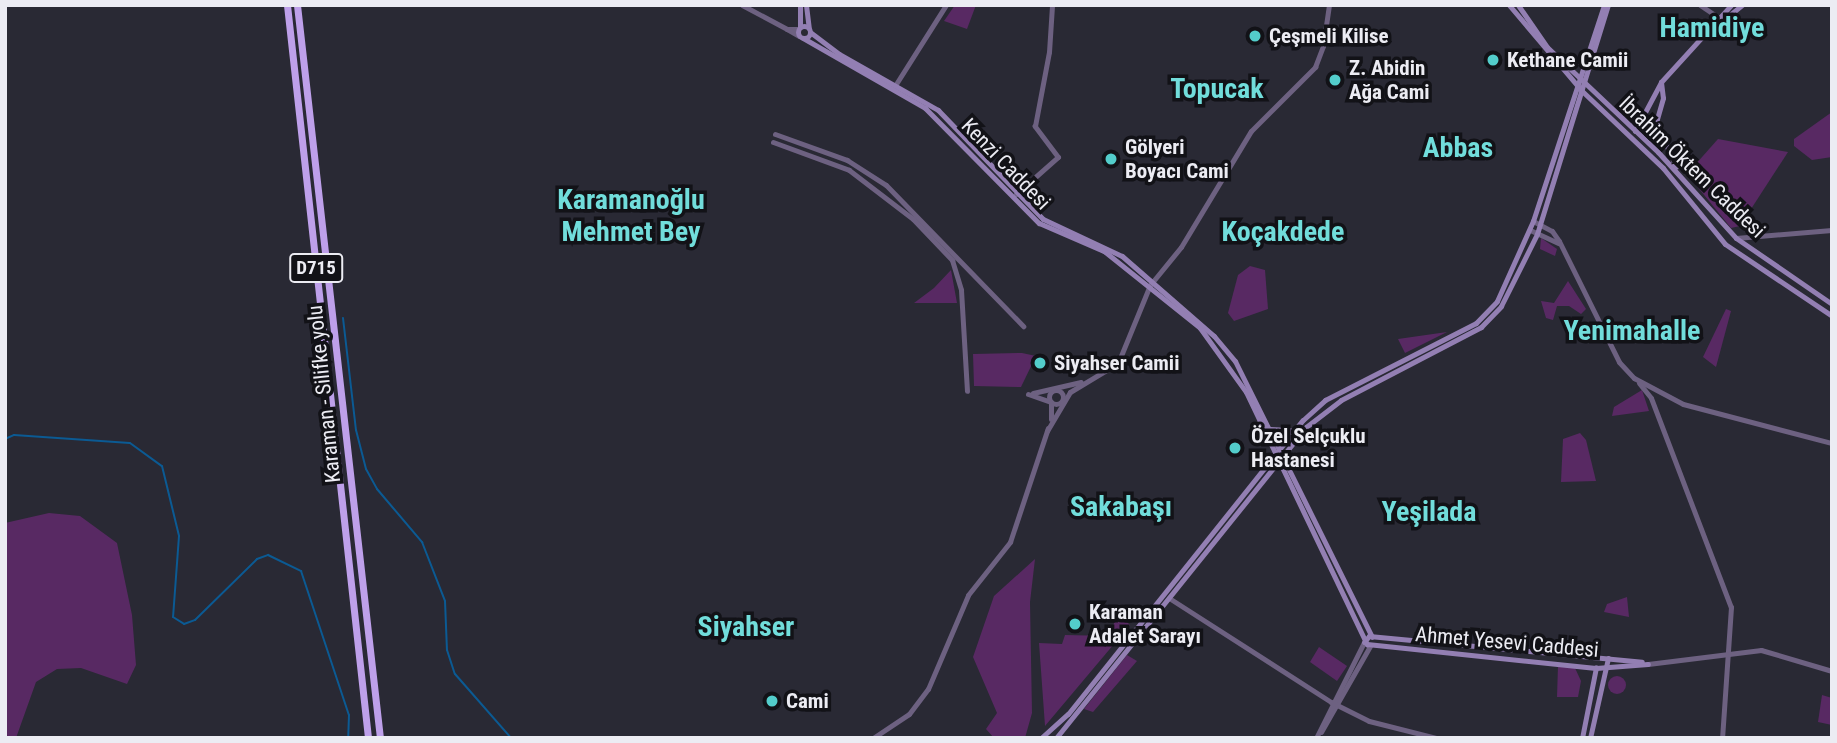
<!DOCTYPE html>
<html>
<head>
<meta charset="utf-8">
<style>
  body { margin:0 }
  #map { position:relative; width:1837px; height:743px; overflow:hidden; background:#292934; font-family:"Roboto Condensed",sans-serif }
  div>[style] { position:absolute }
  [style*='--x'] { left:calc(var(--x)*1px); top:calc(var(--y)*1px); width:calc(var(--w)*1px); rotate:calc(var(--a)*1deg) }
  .green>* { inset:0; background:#582963 }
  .round { border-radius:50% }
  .stream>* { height:2px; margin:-1px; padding:0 1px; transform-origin:1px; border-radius:1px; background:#0b5a93 }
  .tertiary>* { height:5px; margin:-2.5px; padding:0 2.5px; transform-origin:2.5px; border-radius:2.5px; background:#6d6181 }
  .tertiary>.ring { margin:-2.5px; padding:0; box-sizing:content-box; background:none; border:5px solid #6d6181; border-radius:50% }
  .secondary>* { height:5px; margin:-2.5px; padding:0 2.5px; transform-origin:2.5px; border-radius:2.5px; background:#937fb3 }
  .secondary>.ring { margin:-2.5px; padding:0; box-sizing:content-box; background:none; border:5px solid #937fb3; border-radius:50% }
  .trunk>* { height:7px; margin:-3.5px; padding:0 3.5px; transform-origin:3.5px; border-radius:3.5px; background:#bea0ea }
  .dots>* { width:19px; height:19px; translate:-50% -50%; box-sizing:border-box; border:4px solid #121217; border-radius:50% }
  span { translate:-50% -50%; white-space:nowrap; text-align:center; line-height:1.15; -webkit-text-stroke:7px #121217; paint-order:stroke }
  .shield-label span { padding:2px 5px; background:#121217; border:2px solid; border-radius:5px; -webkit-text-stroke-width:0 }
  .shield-label { font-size:19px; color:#ececf3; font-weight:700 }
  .poi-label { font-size:21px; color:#ececf3; font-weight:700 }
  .left { translate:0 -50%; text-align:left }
  .street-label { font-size:21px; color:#ececf3 }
  .district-label { font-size:28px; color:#71dddb; font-weight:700 }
  .frame { position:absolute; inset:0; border:7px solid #ececf3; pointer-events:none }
</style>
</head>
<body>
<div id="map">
  <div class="green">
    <div style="clip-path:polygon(955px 5px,976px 5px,967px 29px,944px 21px)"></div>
    <div style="clip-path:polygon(1832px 112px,1832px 157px,1812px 160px,1794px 146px,1794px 139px)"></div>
    <div style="clip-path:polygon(1718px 139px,1788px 152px,1740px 226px,1731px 228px,1687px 174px)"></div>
    <div style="clip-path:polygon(1541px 238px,1557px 249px,1555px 256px,1540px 249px)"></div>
    <div style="clip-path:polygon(1250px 266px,1265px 270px,1268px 309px,1234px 321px,1228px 313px,1238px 275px)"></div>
    <div style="clip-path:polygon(951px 270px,957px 303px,914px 303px,934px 288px)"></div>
    <div style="clip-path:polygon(1568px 281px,1586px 309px,1581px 314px,1569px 306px,1557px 306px,1553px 320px,1546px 318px,1541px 301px,1554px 303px)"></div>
    <div style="clip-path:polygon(1726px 309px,1731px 311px,1716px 367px,1703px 357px)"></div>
    <div style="clip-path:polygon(1447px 332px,1405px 353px,1398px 339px)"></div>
    <div style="clip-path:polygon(1022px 353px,1036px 356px,1021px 387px,974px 386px,973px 354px)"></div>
    <div style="clip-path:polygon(1642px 390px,1649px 411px,1612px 416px,1614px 407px)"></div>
    <div style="clip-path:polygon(1580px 433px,1586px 440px,1596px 481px,1561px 482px,1563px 439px)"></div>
    <div style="clip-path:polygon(49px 513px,80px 516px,117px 543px,132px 615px,136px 665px,127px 684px,81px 668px,57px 669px,36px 682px,16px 738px,5px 738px,5px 523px)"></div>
    <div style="clip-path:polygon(1035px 559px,1030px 602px,1032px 713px,1025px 738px,994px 738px,986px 729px,997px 713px,973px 657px,994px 596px)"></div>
    <div style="clip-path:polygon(1627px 597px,1629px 617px,1604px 612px,1607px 604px)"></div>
    <div style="clip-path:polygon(1118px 613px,1130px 625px,1045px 726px,1039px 643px,1062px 644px,1065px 635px,1109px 636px)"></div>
    <div style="clip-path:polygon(1319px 647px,1347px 666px,1337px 681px,1310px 662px)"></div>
    <div style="clip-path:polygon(1127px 655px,1137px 661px,1093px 712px,1084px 709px)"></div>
    <div style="clip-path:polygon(1558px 665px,1575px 668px,1581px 681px,1578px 697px,1557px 697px)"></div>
    <div class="round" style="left:1608px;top:676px;width:18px;height:18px"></div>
    <div style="clip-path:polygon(1822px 695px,1832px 698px,1832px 725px,1818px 722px)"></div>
  </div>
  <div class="stream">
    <div style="--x:343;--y:318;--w:113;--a:83.4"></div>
    <div style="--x:356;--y:430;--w:40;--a:75.6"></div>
    <div style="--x:366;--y:469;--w:23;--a:61"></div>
    <div style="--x:377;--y:489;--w:70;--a:49.7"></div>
    <div style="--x:422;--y:542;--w:63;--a:68.7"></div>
    <div style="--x:445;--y:601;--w:49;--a:87.7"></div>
    <div style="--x:447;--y:650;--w:25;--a:72"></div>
    <div style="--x:455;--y:674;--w:85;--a:48.8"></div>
    <div style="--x:5;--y:439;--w:10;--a:-24"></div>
    <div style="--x:14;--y:435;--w:116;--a:3.9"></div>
    <div style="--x:130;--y:443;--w:39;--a:36"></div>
    <div style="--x:162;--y:466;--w:72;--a:76.3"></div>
    <div style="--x:179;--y:536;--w:81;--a:94.2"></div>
    <div style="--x:173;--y:617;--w:13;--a:32"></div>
    <div style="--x:184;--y:624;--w:12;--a:-20"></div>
    <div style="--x:195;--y:620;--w:87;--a:-44.5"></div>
    <div style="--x:257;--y:559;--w:12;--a:-20"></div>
    <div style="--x:268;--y:555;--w:37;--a:26"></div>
    <div style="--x:301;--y:571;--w:152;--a:71.6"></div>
    <div style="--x:349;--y:715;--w:23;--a:92"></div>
  </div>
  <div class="tertiary">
    <div style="--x:742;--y:5;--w:51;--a:28.1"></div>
    <div style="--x:1700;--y:5;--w:25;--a:34"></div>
    <div style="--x:798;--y:29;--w:11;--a:180"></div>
    <div style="--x:787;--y:29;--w:14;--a:30"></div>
    <div style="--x:896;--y:84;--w:93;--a:-57.7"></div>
    <div style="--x:775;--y:134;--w:77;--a:19.9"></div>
    <div style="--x:847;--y:160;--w:46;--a:32.7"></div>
    <div style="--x:886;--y:185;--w:197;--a:45.8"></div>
    <div style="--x:773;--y:142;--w:81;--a:20.2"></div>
    <div style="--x:849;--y:170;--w:81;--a:37.4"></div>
    <div style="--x:913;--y:219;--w:57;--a:46.4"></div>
    <div style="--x:952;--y:260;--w:31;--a:73"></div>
    <div style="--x:961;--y:290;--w:101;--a:86.6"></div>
    <div style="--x:1016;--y:194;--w:56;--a:-41.4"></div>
    <div style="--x:1058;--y:157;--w:39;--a:-127"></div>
    <div style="--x:1035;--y:126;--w:75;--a:-79.3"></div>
    <div style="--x:1049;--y:52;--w:47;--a:-86.3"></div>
    <div style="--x:1533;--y:221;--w:21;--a:28"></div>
    <div style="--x:1552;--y:231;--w:12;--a:55"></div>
    <div style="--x:1559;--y:241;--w:135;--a:63.6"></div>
    <div style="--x:1619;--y:362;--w:22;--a:47"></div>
    <div style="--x:1634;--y:378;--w:55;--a:28"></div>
    <div style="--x:1683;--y:404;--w:154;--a:14.7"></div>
    <div style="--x:1530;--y:230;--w:31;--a:25"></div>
    <div style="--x:1736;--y:238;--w:96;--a:-4.8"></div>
    <div style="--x:1639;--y:383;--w:19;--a:51"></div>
    <div style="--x:1651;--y:398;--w:224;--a:69.1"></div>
    <div style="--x:1731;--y:607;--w:131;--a:93.9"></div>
    <div class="ring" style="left:1049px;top:390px;width:9px;height:9px"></div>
    <div style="--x:1033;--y:393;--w:49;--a:-12.9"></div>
    <div style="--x:1028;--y:394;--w:24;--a:19"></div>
    <div style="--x:1051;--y:402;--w:17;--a:90"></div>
    <div style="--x:1047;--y:431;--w:45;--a:-59.5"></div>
    <div style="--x:1070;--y:392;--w:56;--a:-31.1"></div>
    <div style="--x:1118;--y:363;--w:84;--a:-67.7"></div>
    <div style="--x:1150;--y:285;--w:49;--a:-50.8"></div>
    <div style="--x:1181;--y:247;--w:135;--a:-58.9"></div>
    <div style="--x:1251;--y:131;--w:91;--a:-45"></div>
    <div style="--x:1315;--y:67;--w:22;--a:-69"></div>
    <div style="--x:1323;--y:46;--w:41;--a:-81.7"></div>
    <div style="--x:1169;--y:598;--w:193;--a:32.7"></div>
    <div style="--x:1331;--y:702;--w:42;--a:26.6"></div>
    <div style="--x:1369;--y:721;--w:69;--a:14.2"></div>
    <div style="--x:1648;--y:664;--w:114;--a:-7.1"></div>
    <div style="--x:1761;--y:650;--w:74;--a:16.5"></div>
    <div style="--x:1321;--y:732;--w:99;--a:-60.3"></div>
    <div style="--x:873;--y:738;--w:43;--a:-33.7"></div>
    <div style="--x:909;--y:714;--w:31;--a:-53"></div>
    <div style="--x:928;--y:689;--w:102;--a:-66.9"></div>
    <div style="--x:968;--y:595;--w:68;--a:-51.6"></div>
    <div style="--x:1010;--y:542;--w:120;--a:-71.6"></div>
    <div style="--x:1316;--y:738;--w:107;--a:-63.4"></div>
  </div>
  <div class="secondary">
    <div style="--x:806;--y:5;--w:23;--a:83"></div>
    <div style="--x:1509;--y:5;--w:113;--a:49.7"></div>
    <div style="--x:1582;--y:91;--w:112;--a:43.5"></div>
    <div style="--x:1663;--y:168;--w:98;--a:50.8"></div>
    <div style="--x:1725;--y:244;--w:129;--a:33.9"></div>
    <div style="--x:1518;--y:5;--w:51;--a:55.4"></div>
    <div style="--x:1547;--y:47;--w:153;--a:43.4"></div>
    <div style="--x:1658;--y:152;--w:116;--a:47.8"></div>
    <div style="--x:1736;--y:238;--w:116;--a:34.5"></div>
    <div class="ring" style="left:798px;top:26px;width:7px;height:7px"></div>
    <div style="--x:800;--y:27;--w:22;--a:-90"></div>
    <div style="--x:810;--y:32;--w:36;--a:37"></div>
    <div style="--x:839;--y:54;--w:114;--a:29.5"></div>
    <div style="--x:938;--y:110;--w:151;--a:46.1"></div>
    <div style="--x:1043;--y:219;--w:87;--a:25.1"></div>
    <div style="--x:1122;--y:256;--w:122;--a:41"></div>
    <div style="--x:1214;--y:336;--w:33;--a:50"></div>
    <div style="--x:1235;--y:361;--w:308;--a:63.6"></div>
    <div style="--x:1707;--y:33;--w:45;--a:-38.7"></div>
    <div style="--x:803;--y:38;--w:141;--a:29.8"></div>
    <div style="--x:925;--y:108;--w:162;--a:45.3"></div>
    <div style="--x:1039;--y:223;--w:71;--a:23.3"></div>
    <div style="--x:1104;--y:251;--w:123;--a:38.7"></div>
    <div style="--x:1200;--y:328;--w:79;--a:54.3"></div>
    <div style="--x:1246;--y:392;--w:280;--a:64.4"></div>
    <div style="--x:1367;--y:644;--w:230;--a:6"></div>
    <div style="--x:1596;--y:668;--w:52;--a:-4.4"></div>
    <div style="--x:1563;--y:62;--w:9;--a:18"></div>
    <div style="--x:1572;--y:65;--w:16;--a:-27"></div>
    <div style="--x:1661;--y:82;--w:16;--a:83"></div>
    <div style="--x:1663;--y:98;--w:25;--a:106"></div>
    <div style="--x:1656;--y:122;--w:49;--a:66"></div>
    <div style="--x:1635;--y:131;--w:55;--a:-62"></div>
    <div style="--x:1661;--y:82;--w:104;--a:-47.7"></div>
    <div style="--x:1270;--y:429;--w:20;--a:3"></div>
    <div style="--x:1364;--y:642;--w:8;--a:-50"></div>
    <div style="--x:1369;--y:636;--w:274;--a:5.4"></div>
    <div style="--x:1041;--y:738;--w:36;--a:-42"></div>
    <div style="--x:1068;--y:714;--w:376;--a:-51.4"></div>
    <div style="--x:1303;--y:420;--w:30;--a:-42"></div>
    <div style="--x:1325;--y:400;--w:169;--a:-27"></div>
    <div style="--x:1476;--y:323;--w:30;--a:-46"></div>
    <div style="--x:1497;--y:301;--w:88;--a:-65.8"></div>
    <div style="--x:1533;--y:221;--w:227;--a:-71.8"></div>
    <div style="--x:1056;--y:738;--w:399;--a:-51.2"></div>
    <div style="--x:1306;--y:427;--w:44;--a:-37.6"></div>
    <div style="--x:1341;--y:400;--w:158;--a:-27.5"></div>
    <div style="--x:1481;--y:327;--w:29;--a:-46"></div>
    <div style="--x:1501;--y:306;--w:80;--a:-63.4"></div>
    <div style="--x:1537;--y:234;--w:240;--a:-72.8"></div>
    <div style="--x:1582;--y:738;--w:72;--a:-78.8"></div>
    <div style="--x:1590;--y:738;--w:82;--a:-77.3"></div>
  </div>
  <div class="trunk">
    <div style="--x:287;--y:5;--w:737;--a:83.69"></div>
    <div style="--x:297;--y:5;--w:738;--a:83.54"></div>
  </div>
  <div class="dots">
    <div style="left:1255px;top:36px;background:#53cdcb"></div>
    <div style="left:1493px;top:60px;background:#53cdcb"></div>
    <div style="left:1335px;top:80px;background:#53cdcb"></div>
    <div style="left:1111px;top:159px;background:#53cdcb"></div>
    <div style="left:1040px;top:363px;background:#53cdcb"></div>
    <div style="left:1235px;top:448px;background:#53cdcb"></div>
    <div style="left:1075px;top:624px;background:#53cdcb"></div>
    <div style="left:772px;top:701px;background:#53cdcb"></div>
  </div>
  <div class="shield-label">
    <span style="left:316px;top:268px">D715</span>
  </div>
  <div class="poi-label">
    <span class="left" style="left:1269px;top:36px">Çeşmeli Kilise</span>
    <span class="left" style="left:1507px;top:60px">Kethane Camii</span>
    <span class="left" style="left:1349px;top:80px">Z. Abidin<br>Ağa Cami</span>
    <span class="left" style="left:1125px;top:159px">Gölyeri<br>Boyacı Cami</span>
    <span class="left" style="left:1054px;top:363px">Siyahser Camii</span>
    <span class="left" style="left:1251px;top:448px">Özel Selçuklu<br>Hastanesi</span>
    <span class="left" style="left:1089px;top:624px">Karaman<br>Adalet Sarayı</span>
    <span class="left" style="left:786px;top:701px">Cami</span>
  </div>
  <div class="street-label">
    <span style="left:1006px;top:164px;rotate:46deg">Kenzi Caddesi</span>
    <span style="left:1692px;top:167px;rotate:44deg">İbrahim Öktem Caddesi</span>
    <span style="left:324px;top:394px;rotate:-96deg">Karaman - Silifke yolu</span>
    <span style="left:1507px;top:642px;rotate:5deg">Ahmet Yesevi Caddesi</span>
  </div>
  <div class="district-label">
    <span style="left:1712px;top:28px">Hamidiye</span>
    <span style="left:1217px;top:89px">Topucak</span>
    <span style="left:1458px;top:148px">Abbas</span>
    <span style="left:631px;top:216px">Karamanoğlu<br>Mehmet Bey</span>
    <span style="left:1283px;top:232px">Koçakdede</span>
    <span style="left:1632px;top:331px">Yenimahalle</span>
    <span style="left:1121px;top:507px">Sakabaşı</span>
    <span style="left:1429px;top:512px">Yeşilada</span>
    <span style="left:746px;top:627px">Siyahser</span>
  </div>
  <div class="frame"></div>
</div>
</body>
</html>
